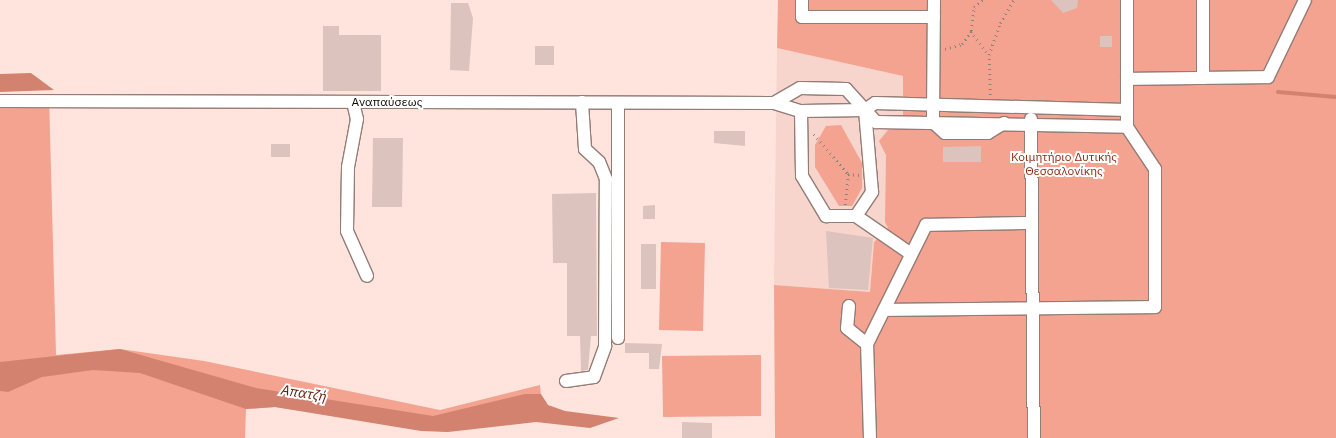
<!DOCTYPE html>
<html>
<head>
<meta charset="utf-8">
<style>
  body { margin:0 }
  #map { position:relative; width:1336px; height:438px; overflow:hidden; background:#fee4dd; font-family:"IBM Plex Sans",sans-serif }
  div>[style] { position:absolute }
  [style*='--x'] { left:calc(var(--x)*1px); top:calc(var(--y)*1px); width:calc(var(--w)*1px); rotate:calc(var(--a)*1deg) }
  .built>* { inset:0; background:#f7d4cc }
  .green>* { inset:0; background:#f3a390 }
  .water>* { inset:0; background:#d3826f }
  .stream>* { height:4px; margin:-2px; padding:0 2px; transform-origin:2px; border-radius:2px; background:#d3826f }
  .building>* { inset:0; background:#dcc3bd }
  .path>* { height:2.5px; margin-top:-1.25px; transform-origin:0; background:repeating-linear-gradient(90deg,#91807b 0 1px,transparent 0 5px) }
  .roads { filter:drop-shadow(1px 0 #937c76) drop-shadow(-1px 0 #937c76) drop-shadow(0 1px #937c76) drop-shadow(0 -1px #937c76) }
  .minor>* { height:12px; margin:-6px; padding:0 6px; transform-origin:6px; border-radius:6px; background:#fff }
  span { translate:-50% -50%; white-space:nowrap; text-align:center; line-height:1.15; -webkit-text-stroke:4px #fff; paint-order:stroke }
  .street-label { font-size:12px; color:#110907 }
  .park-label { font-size:12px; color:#8c2c17 }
  .water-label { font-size:14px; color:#611808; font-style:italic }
</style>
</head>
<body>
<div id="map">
  <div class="built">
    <div style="clip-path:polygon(777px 48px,903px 76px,902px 217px,874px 242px,870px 292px,774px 285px)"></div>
  </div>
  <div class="green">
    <div style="clip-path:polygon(778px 0,1336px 0,1336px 438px,775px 438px,774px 285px,870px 292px,874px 242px,888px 228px,885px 222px,886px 155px,879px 141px,888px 130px,903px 129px,903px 76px,777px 48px)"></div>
    <div style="clip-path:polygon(0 95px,49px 95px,56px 355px,120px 349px,204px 361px,440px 410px,540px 385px,542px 406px,445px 432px,275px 407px,246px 409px,245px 438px,0 438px)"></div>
    <div style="clip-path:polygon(841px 125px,862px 163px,862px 188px,852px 206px,839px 206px,815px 167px,815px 145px,826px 126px)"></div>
    <div style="clip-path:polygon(661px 242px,705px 243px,703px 331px,659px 330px)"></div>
    <div style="clip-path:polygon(761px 355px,761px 416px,663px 417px,662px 356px)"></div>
  </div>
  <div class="water">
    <div style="clip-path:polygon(31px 73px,54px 90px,0 92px,0 74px)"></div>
    <div style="clip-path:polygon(120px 349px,256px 388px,433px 416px,525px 394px,541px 394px,548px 405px,565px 411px,619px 418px,590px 428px,536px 422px,448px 432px,421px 431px,275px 407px,246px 409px,140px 373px,93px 370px,42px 377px,8px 392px,0 391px,0 362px)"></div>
  </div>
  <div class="stream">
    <div style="--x:1278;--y:92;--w:58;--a:4.9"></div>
  </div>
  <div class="building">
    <div style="clip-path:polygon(1051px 0,1078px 0,1077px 8px,1063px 13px)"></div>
    <div style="clip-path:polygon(451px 3px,468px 3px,473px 18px,469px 71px,450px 70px)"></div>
    <div style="clip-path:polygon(323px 26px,339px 26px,339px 35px,381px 35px,381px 91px,323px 91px)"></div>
    <div style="clip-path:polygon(1100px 36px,1112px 36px,1112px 47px,1100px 47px)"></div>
    <div style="clip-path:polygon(535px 46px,554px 46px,554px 65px,535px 65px)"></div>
    <div style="clip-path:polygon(714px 131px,745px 131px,745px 146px,714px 143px)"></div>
    <div style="clip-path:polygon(373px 138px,403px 138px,402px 207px,372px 207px)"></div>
    <div style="clip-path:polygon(271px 144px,290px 144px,290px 157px,271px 157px)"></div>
    <div style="clip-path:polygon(981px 146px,981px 162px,943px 162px,943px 147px)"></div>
    <div style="clip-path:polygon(596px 193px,597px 336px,591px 336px,588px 370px,581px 371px,580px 336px,567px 336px,567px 263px,553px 263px,552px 194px)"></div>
    <div style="clip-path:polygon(655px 205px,655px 219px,643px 219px,643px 206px)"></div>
    <div style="clip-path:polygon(826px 231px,873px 238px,868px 290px,829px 288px)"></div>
    <div style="clip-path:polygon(641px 244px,656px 244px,656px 289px,641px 289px)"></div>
    <div style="clip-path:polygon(625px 343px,662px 344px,659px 369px,649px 369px,649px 353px,625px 353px)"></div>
    <div style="clip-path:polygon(682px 422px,712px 423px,712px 438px,682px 438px)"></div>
  </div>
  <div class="path">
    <div style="--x:971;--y:31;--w:30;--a:53"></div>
    <div style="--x:945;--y:49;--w:18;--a:-16"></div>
    <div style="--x:962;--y:44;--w:16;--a:-55"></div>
    <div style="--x:971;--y:31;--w:24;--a:-83"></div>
    <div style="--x:974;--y:7;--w:11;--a:-38"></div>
    <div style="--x:990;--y:95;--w:40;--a:-91.4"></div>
    <div style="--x:989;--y:55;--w:34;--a:-71"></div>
    <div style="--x:1000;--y:23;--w:27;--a:-59"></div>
    <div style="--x:814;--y:134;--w:52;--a:49.6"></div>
    <div style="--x:845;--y:205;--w:31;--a:-84"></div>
    <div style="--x:848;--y:174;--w:11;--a:5"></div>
  </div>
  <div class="roads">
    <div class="minor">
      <div style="--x:802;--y:0;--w:17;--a:90"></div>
      <div style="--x:802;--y:17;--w:132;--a:0"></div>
      <div style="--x:934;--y:0;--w:122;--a:90.5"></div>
      <div style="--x:933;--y:122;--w:16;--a:43"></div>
      <div style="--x:945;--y:133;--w:43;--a:0"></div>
      <div style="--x:988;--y:133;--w:19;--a:-32"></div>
      <div style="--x:1203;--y:0;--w:78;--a:90"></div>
      <div style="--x:1127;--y:79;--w:141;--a:-0.8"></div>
      <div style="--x:1268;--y:77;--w:85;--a:-64.3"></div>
      <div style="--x:0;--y:101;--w:774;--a:0.15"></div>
      <div style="--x:774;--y:103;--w:28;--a:17"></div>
      <div style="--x:801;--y:111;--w:64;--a:-0.9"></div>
      <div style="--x:865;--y:110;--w:12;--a:-35"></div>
      <div style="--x:875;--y:103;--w:252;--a:1.6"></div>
      <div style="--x:353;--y:102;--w:17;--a:77"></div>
      <div style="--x:357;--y:119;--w:49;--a:100.6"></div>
      <div style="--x:348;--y:167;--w:64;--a:90.9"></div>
      <div style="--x:347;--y:231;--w:49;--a:66"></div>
      <div style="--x:774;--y:103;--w:30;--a:-30"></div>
      <div style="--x:800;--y:88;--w:46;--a:1.2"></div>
      <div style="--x:846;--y:89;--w:45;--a:47.7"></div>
      <div style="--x:876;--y:122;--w:251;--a:1.1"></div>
      <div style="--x:801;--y:111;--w:65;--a:89.1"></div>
      <div style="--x:802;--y:176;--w:47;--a:59"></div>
      <div style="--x:826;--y:216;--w:30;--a:0"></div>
      <div style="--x:856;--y:216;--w:29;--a:-56"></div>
      <div style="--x:872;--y:192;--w:82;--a:-94.9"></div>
      <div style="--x:1031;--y:119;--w:319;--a:89.5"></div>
      <div style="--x:856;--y:216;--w:67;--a:34.6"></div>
      <div style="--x:849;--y:306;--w:22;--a:95"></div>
      <div style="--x:847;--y:328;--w:26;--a:39"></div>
      <div style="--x:884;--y:310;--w:271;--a:-0.6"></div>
      <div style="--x:1155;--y:307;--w:138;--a:-90"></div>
      <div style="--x:1155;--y:169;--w:50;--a:-123.7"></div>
      <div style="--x:1127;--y:127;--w:127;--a:-90"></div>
      <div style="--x:618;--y:338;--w:235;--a:-90"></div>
      <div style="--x:566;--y:381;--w:28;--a:-8"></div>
      <div style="--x:594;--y:377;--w:33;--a:-70"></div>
      <div style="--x:605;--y:346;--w:167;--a:-89.7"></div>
      <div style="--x:606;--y:179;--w:18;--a:-112"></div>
      <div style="--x:599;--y:162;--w:19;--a:-137"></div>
      <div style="--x:585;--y:149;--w:47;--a:-93.7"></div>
      <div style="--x:870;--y:438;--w:94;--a:-91.8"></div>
      <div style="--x:867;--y:344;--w:133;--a:-63.6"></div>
      <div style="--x:926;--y:225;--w:106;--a:-1.1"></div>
    </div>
  </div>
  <div class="street-label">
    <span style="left:387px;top:102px">Αναπαύσεως</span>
  </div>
  <div class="park-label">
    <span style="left:1064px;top:164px">Κοιμητήριο Δυτικής<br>Θεσσαλονίκης</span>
  </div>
  <div class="water-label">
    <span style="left:304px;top:393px;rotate:9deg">Απατζή</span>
  </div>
</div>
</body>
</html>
